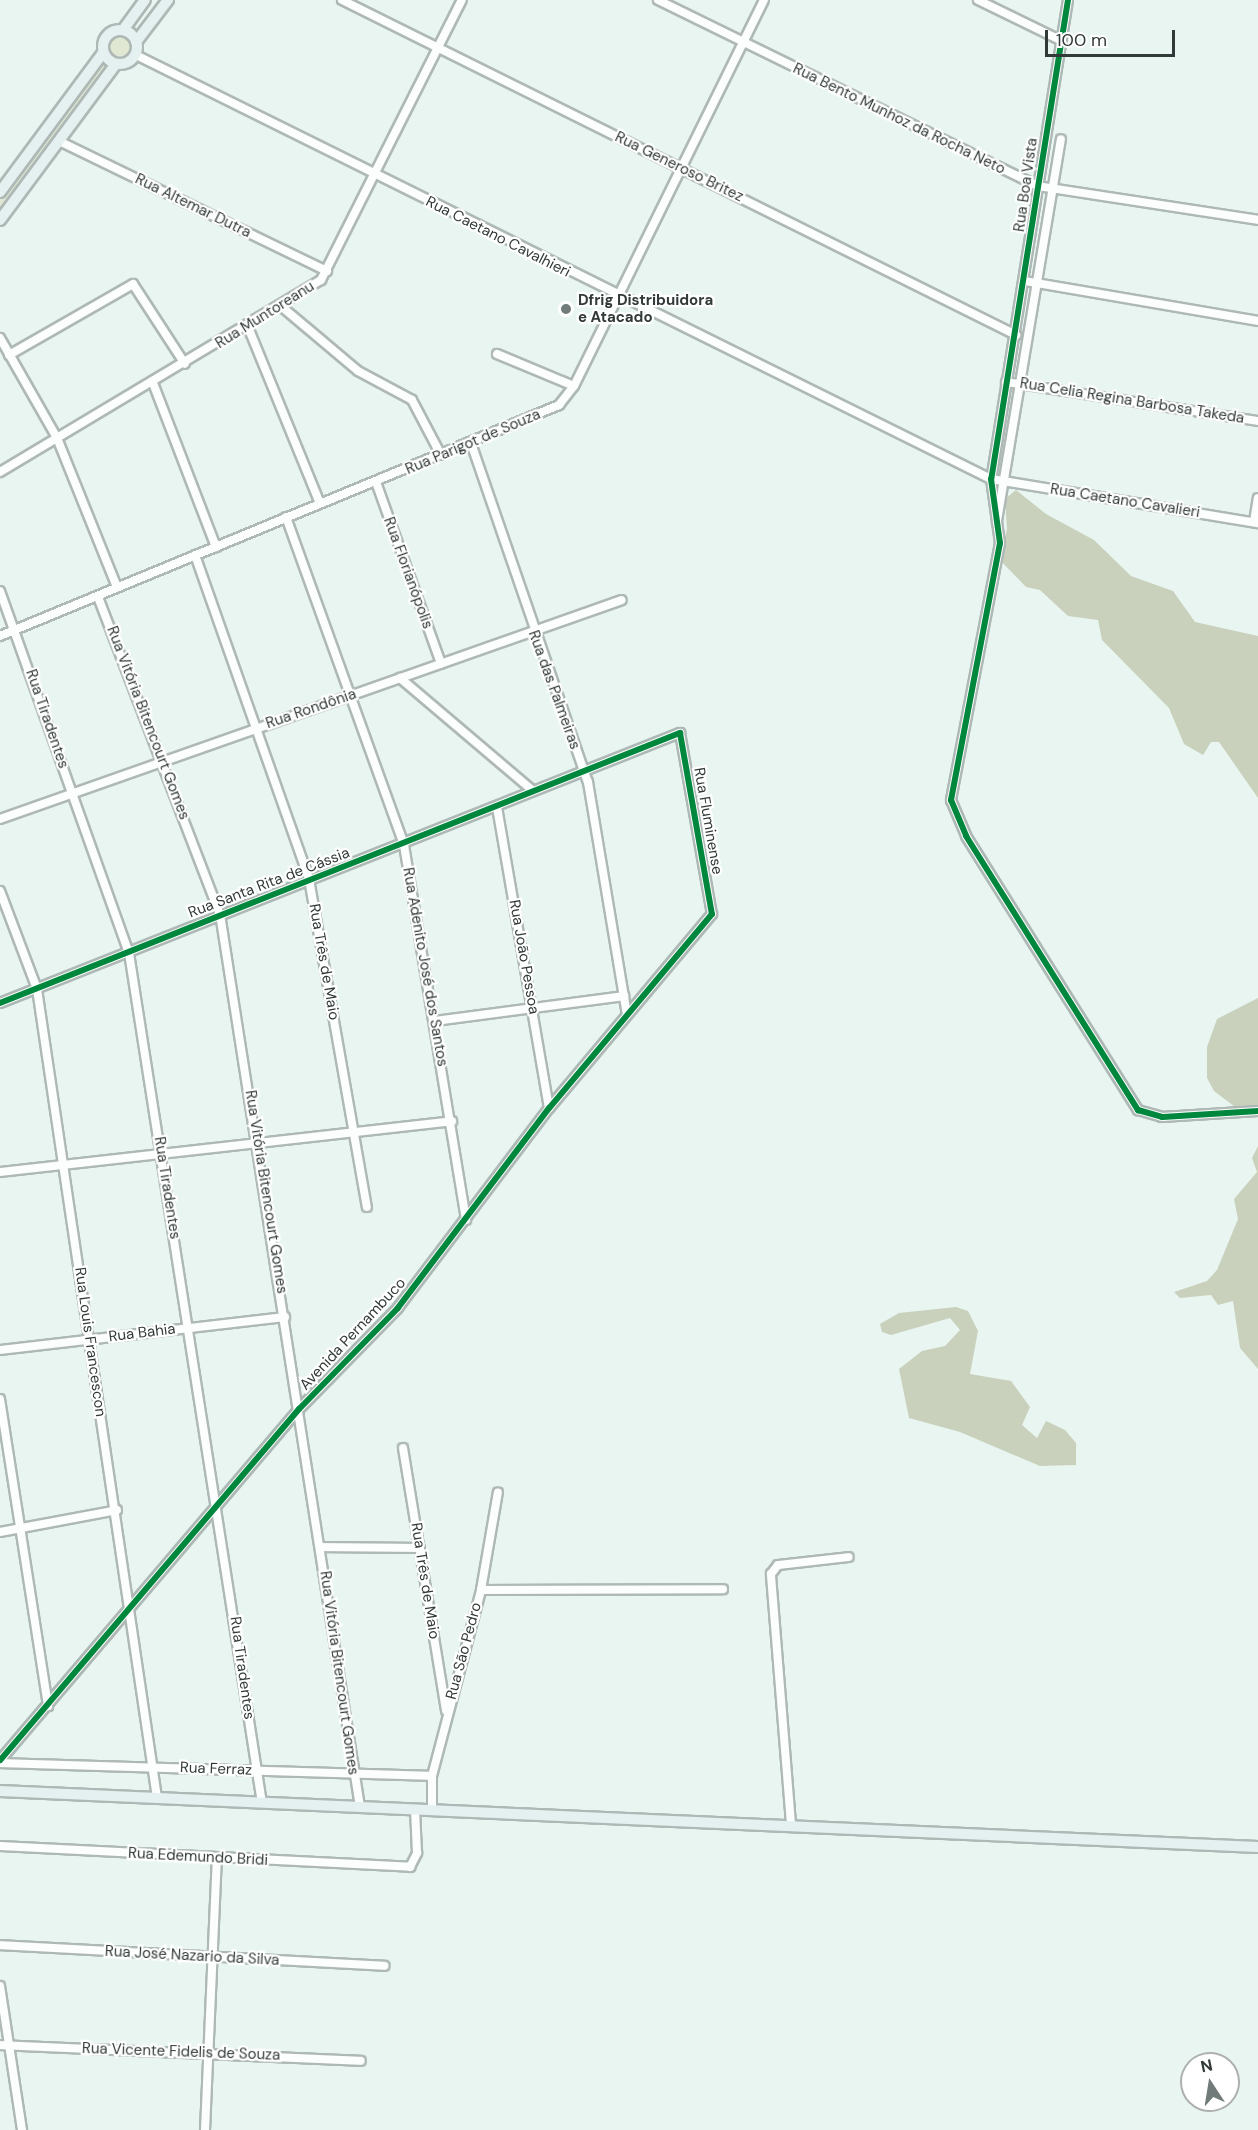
<!DOCTYPE html>
<html>
<head>
<meta charset="utf-8">
<style>
  body { margin:0 }
  #map { position:relative; width:1258px; height:2130px; overflow:hidden; background:#e8f5f1; font-family:"DM Sans",sans-serif }
  div>[style] { position:absolute }
  [style*='--x'] { left:calc(var(--x)*1px); top:calc(var(--y)*1px); width:calc(var(--w)*1px); rotate:calc(var(--a)*1deg) }
  .green>* { inset:0; background:#e0e8d4 }
  .round { border-radius:50% }
  .forest>* { inset:0; background:#c9d1bc }
  .roads { filter:drop-shadow(2px 0 #aeb8b5) drop-shadow(-2px 0 #aeb8b5) drop-shadow(0 2px #aeb8b5) drop-shadow(0 -2px #aeb8b5) }
  .minor>* { height:8px; margin:-4px; padding:0 4px; transform-origin:4px; border-radius:4px; background:#fcfefd }
  .major>* { height:10px; margin:-5px; padding:0 5px; transform-origin:5px; border-radius:5px; background:#e5f0f0 }
  .major>.ring { margin:-5px; padding:0; box-sizing:content-box; background:none; border:10px solid #e5f0f0; border-radius:50% }
  .cycleway>* { height:6px; margin:-3px; padding:0 3px; transform-origin:3px; border-radius:3px; background:#00873e }
  .dots>* { width:16px; height:16px; translate:-50% -50%; box-sizing:border-box; border:3px solid #fff; border-radius:50% }
  span { translate:-50% -50%; white-space:nowrap; text-align:center; line-height:1.15; -webkit-text-stroke:4.5px #fff; paint-order:stroke }
  .street-label { font-size:15px; color:#313a38 }
  .poi-label { font-size:15px; color:#313a38; font-weight:700 }
  .left { translate:0 -50%; text-align:left }
  .north { position:absolute; left:1180px; top:2052px; width:60px; height:60px; box-sizing:border-box; background:#fff; border:2px solid #adb0af; border-radius:50%; rotate:348deg; font-size:16px; font-weight:700; line-height:24px; text-align:center; color:#313a38 }
  .north::after { content:''; display:block; margin:auto; width:21px; height:27px; background:#717b79; clip-path:polygon(50% 0,100% 100%,50% 72%,0 100%) }
  .scale { position:absolute; left:1045px; top:30px; width:130px; height:27px; box-sizing:border-box; border:3px solid #313a38; border-top:0; padding-left:8px; font-size:18px; line-height:21px; white-space:nowrap; color:#313a38; -webkit-text-stroke:4px #fff; paint-order:stroke }
</style>
</head>
<body>
<div id="map">
  <div class="green">
    <div class="round" style="left:105px;top:33px;width:28px;height:28px"></div>
    <div style="clip-path:polygon(102px 63px,108px 67px,0 211px,0 198px)"></div>
  </div>
  <div class="forest">
    <div style="clip-path:polygon(1016px 490px,1046px 514px,1094px 540px,1131px 576px,1173px 591px,1195px 622px,1258px 636px,1258px 798px,1219px 742px,1211px 742px,1203px 755px,1184px 744px,1169px 708px,1102px 640px,1098px 620px,1068px 616px,1040px 590px,1026px 587px,1000px 560px,1007px 529px,1005px 499px)"></div>
    <div style="clip-path:polygon(1258px 998px,1258px 1114px,1239px 1110px,1214px 1091px,1207px 1078px,1207px 1047px,1217px 1019px)"></div>
    <div style="clip-path:polygon(1258px 1146px,1258px 1369px,1240px 1348px,1233px 1301px,1218px 1305px,1211px 1295px,1180px 1298px,1174px 1292px,1207px 1281px,1217px 1270px,1238px 1219px,1234px 1199px,1257px 1172px,1252px 1158px)"></div>
    <div style="clip-path:polygon(956px 1307px,968px 1311px,978px 1331px,970px 1374px,1011px 1381px,1030px 1407px,1022px 1425px,1037px 1438px,1046px 1421px,1065px 1430px,1076px 1443px,1076px 1465px,1040px 1466px,960px 1432px,909px 1418px,899px 1369px,922px 1351px,945px 1346px,960px 1330px,950px 1318px,891px 1335px,882px 1332px,880px 1324px,899px 1313px)"></div>
  </div>
  <div class="roads">
    <div class="minor">
      <div style="--x:342;--y:0;--w:753;--a:26.43"></div>
      <div style="--x:658;--y:0;--w:422;--a:26.1"></div>
      <div style="--x:1037;--y:186;--w:224;--a:8.7"></div>
      <div style="--x:978;--y:0;--w:93;--a:26"></div>
      <div style="--x:1068;--y:0;--w:485;--a:99.1"></div>
      <div style="--x:991;--y:479;--w:65;--a:82"></div>
      <div style="--x:1000;--y:543;--w:262;--a:100.8"></div>
      <div style="--x:951;--y:800;--w:39;--a:67"></div>
      <div style="--x:966;--y:836;--w:324;--a:57.9"></div>
      <div style="--x:1138;--y:1110;--w:25;--a:16"></div>
      <div style="--x:1162;--y:1117;--w:96;--a:-3.6"></div>
      <div style="--x:136;--y:55;--w:954;--a:26.38"></div>
      <div style="--x:991;--y:479;--w:271;--a:9.4"></div>
      <div style="--x:59;--y:141;--w:298;--a:25.9"></div>
      <div style="--x:1025;--y:281;--w:236;--a:9.7"></div>
      <div style="--x:282;--y:307;--w:99;--a:40.1"></div>
      <div style="--x:358;--y:371;--w:61;--a:28.2"></div>
      <div style="--x:412;--y:400;--w:62;--a:62.2"></div>
      <div style="--x:248;--y:327;--w:190;--a:67.8"></div>
      <div style="--x:0;--y:338;--w:115;--a:60.3"></div>
      <div style="--x:57;--y:438;--w:161;--a:68.1"></div>
      <div style="--x:497;--y:354;--w:83;--a:22.6"></div>
      <div style="--x:9;--y:355;--w:143;--a:-29.8"></div>
      <div style="--x:133;--y:284;--w:95;--a:57"></div>
      <div style="--x:1006;--y:382;--w:255;--a:8.8"></div>
      <div style="--x:153;--y:383;--w:176;--a:69"></div>
      <div style="--x:471;--y:443;--w:359;--a:71"></div>
      <div style="--x:588;--y:782;--w:235;--a:80.5"></div>
      <div style="--x:0;--y:472;--w:374;--a:-30.9"></div>
      <div style="--x:321;--y:280;--w:313;--a:-63.3"></div>
      <div style="--x:376;--y:482;--w:193;--a:70.3"></div>
      <div style="--x:286;--y:517;--w:349;--a:70.2"></div>
      <div style="--x:404;--y:845;--w:380;--a:80.6"></div>
      <div style="--x:997;--y:521;--w:387;--a:-80.5"></div>
      <div style="--x:1254;--y:522;--w:24;--a:-81"></div>
      <div style="--x:195;--y:555;--w:343;--a:70.6"></div>
      <div style="--x:309;--y:879;--w:333;--a:80"></div>
      <div style="--x:0;--y:591;--w:384;--a:70.4"></div>
      <div style="--x:129;--y:953;--w:860;--a:81.11"></div>
      <div style="--x:98;--y:597;--w:340;--a:69"></div>
      <div style="--x:220;--y:914;--w:904;--a:81.09"></div>
      <div style="--x:0;--y:636;--w:605;--a:-22.45"></div>
      <div style="--x:559;--y:405;--w:24;--a:-52"></div>
      <div style="--x:574;--y:386;--w:430;--a:-63.8"></div>
      <div style="--x:400;--y:678;--w:173;--a:40.3"></div>
      <div style="--x:497;--y:807;--w:305;--a:80.2"></div>
      <div style="--x:0;--y:819;--w:659;--a:-19.4"></div>
      <div style="--x:0;--y:891;--w:105;--a:69.3"></div>
      <div style="--x:37;--y:989;--w:818;--a:81.56"></div>
      <div style="--x:0;--y:1003;--w:732;--a:-21.66"></div>
      <div style="--x:680;--y:733;--w:184;--a:80"></div>
      <div style="--x:712;--y:914;--w:253;--a:130"></div>
      <div style="--x:549;--y:1108;--w:251;--a:127.1"></div>
      <div style="--x:398;--y:1308;--w:141;--a:134.4"></div>
      <div style="--x:299;--y:1409;--w:461;--a:130.4"></div>
      <div style="--x:435;--y:1021;--w:191;--a:-7.5"></div>
      <div style="--x:0;--y:1172;--w:455;--a:-6.4"></div>
      <div style="--x:0;--y:1350;--w:287;--a:-6.6"></div>
      <div style="--x:0;--y:1399;--w:311;--a:81.1"></div>
      <div style="--x:403;--y:1448;--w:266;--a:80.7"></div>
      <div style="--x:0;--y:1532;--w:119;--a:-10.6"></div>
      <div style="--x:320;--y:1547;--w:100;--a:0.6"></div>
      <div style="--x:481;--y:1590;--w:242;--a:-0.2"></div>
      <div style="--x:0;--y:1763;--w:432;--a:1.7"></div>
      <div style="--x:432;--y:1810;--w:34;--a:-90"></div>
      <div style="--x:432;--y:1776;--w:192;--a:-75.2"></div>
      <div style="--x:481;--y:1590;--w:99;--a:-80.2"></div>
      <div style="--x:791;--y:1824;--w:251;--a:-94.6"></div>
      <div style="--x:771;--y:1574;--w:11;--a:-52"></div>
      <div style="--x:778;--y:1565;--w:71;--a:-6.4"></div>
      <div style="--x:0;--y:1846;--w:411;--a:2.9"></div>
      <div style="--x:410;--y:1867;--w:16;--a:-63"></div>
      <div style="--x:417;--y:1853;--w:44;--a:-92.6"></div>
      <div style="--x:0;--y:1945;--w:385;--a:3.1"></div>
      <div style="--x:0;--y:1986;--w:146;--a:81.3"></div>
      <div style="--x:0;--y:2045;--w:361;--a:2.5"></div>
      <div style="--x:205;--y:2130;--w:271;--a:-87.5"></div>
    </div>
    <div class="major">
      <div class="ring" style="left:103px;top:30px;width:24px;height:24px"></div>
      <div style="--x:123;--y:30;--w:37;--a:-54"></div>
      <div style="--x:136;--y:42;--w:53;--a:-52.7"></div>
      <div style="--x:0;--y:192;--w:173;--a:-53.5"></div>
      <div style="--x:0;--y:220;--w:194;--a:-53.4"></div>
      <div style="--x:0;--y:1791;--w:1259;--a:2.55"></div>
    </div>
  </div>
  <div class="cycleway">
    <div style="--x:1068;--y:0;--w:485;--a:99.1"></div>
    <div style="--x:991;--y:479;--w:65;--a:82"></div>
    <div style="--x:1000;--y:543;--w:262;--a:100.8"></div>
    <div style="--x:951;--y:800;--w:39;--a:67"></div>
    <div style="--x:966;--y:836;--w:324;--a:57.9"></div>
    <div style="--x:1138;--y:1110;--w:25;--a:16"></div>
    <div style="--x:1162;--y:1117;--w:96;--a:-3.6"></div>
    <div style="--x:0;--y:1003;--w:732;--a:-21.66"></div>
    <div style="--x:680;--y:733;--w:184;--a:80"></div>
    <div style="--x:712;--y:914;--w:253;--a:130"></div>
    <div style="--x:549;--y:1108;--w:251;--a:127.1"></div>
    <div style="--x:398;--y:1308;--w:141;--a:134.4"></div>
    <div style="--x:299;--y:1409;--w:461;--a:130.4"></div>
  </div>
  <div class="dots">
    <div style="left:566px;top:309px;background:#717b79"></div>
  </div>
  <div class="street-label">
    <span style="left:899px;top:119px;rotate:26deg">Rua Bento Munhoz da Rocha Neto</span>
    <span style="left:679px;top:167px;rotate:26deg">Rua Generoso Britez</span>
    <span style="left:1026px;top:185px;rotate:-82deg">Rua Boa Vista</span>
    <span style="left:193px;top:206px;rotate:26deg">Rua Altemar Dutra</span>
    <span style="left:498px;top:237px;rotate:27deg">Rua Caetano Cavalhieri</span>
    <span style="left:265px;top:315px;rotate:-32deg">Rua Muntoreanu</span>
    <span style="left:1132px;top:401px;rotate:9deg">Rua Celia Regina Barbosa Takeda</span>
    <span style="left:473px;top:442px;rotate:-23deg">Rua Parigot de Souza</span>
    <span style="left:1125px;top:501px;rotate:9deg">Rua Caetano Cavalieri</span>
    <span style="left:408px;top:573px;rotate:70deg">Rua Florianópolis</span>
    <span style="left:554px;top:690px;rotate:70deg">Rua das Palmeiras</span>
    <span style="left:311px;top:709px;rotate:-19deg">Rua Rondônia</span>
    <span style="left:47px;top:719px;rotate:71deg">Rua Tiradentes</span>
    <span style="left:148px;top:723px;rotate:69deg">Rua Vitória Bitencourt Gomes</span>
    <span style="left:708px;top:821px;rotate:80deg">Rua Fluminense</span>
    <span style="left:269px;top:883px;rotate:-21deg">Rua Santa Rita de Cássia</span>
    <span style="left:524px;top:957px;rotate:80deg">Rua João Pessoa</span>
    <span style="left:324px;top:962px;rotate:80deg">Rua Três de Maio</span>
    <span style="left:425px;top:967px;rotate:80deg">Rua Adenito José dos Santos</span>
    <span style="left:167px;top:1188px;rotate:81deg">Rua Tiradentes</span>
    <span style="left:266px;top:1192px;rotate:81deg">Rua Vitória Bitencourt Gomes</span>
    <span style="left:142px;top:1333px;rotate:-7deg">Rua Bahia</span>
    <span style="left:353px;top:1334px;rotate:-47deg">Avenida Pernambuco</span>
    <span style="left:90px;top:1342px;rotate:82deg">Rua Louis Francescon</span>
    <span style="left:425px;top:1581px;rotate:81deg">Rua Três de Maio</span>
    <span style="left:464px;top:1651px;rotate:-75deg">Rua São Pedro</span>
    <span style="left:242px;top:1668px;rotate:82deg">Rua Tiradentes</span>
    <span style="left:339px;top:1673px;rotate:82deg">Rua Vitória Bitencourt Gomes</span>
    <span style="left:216px;top:1769px;rotate:2deg">Rua Ferraz</span>
    <span style="left:198px;top:1857px;rotate:3deg">Rua Edemundo Bridi</span>
    <span style="left:192px;top:1956px;rotate:3deg">Rua José Nazario da Silva</span>
    <span style="left:181px;top:2052px;rotate:2deg">Rua Vicente Fidelis de Souza</span>
  </div>
  <div class="poi-label">
    <span class="left" style="left:578px;top:309px">Dfrig Distribuidora<br>e Atacado</span>
  </div>
  <div class="north">N</div>
  <div class="scale">100 m</div>
</div>
</body>
</html>
